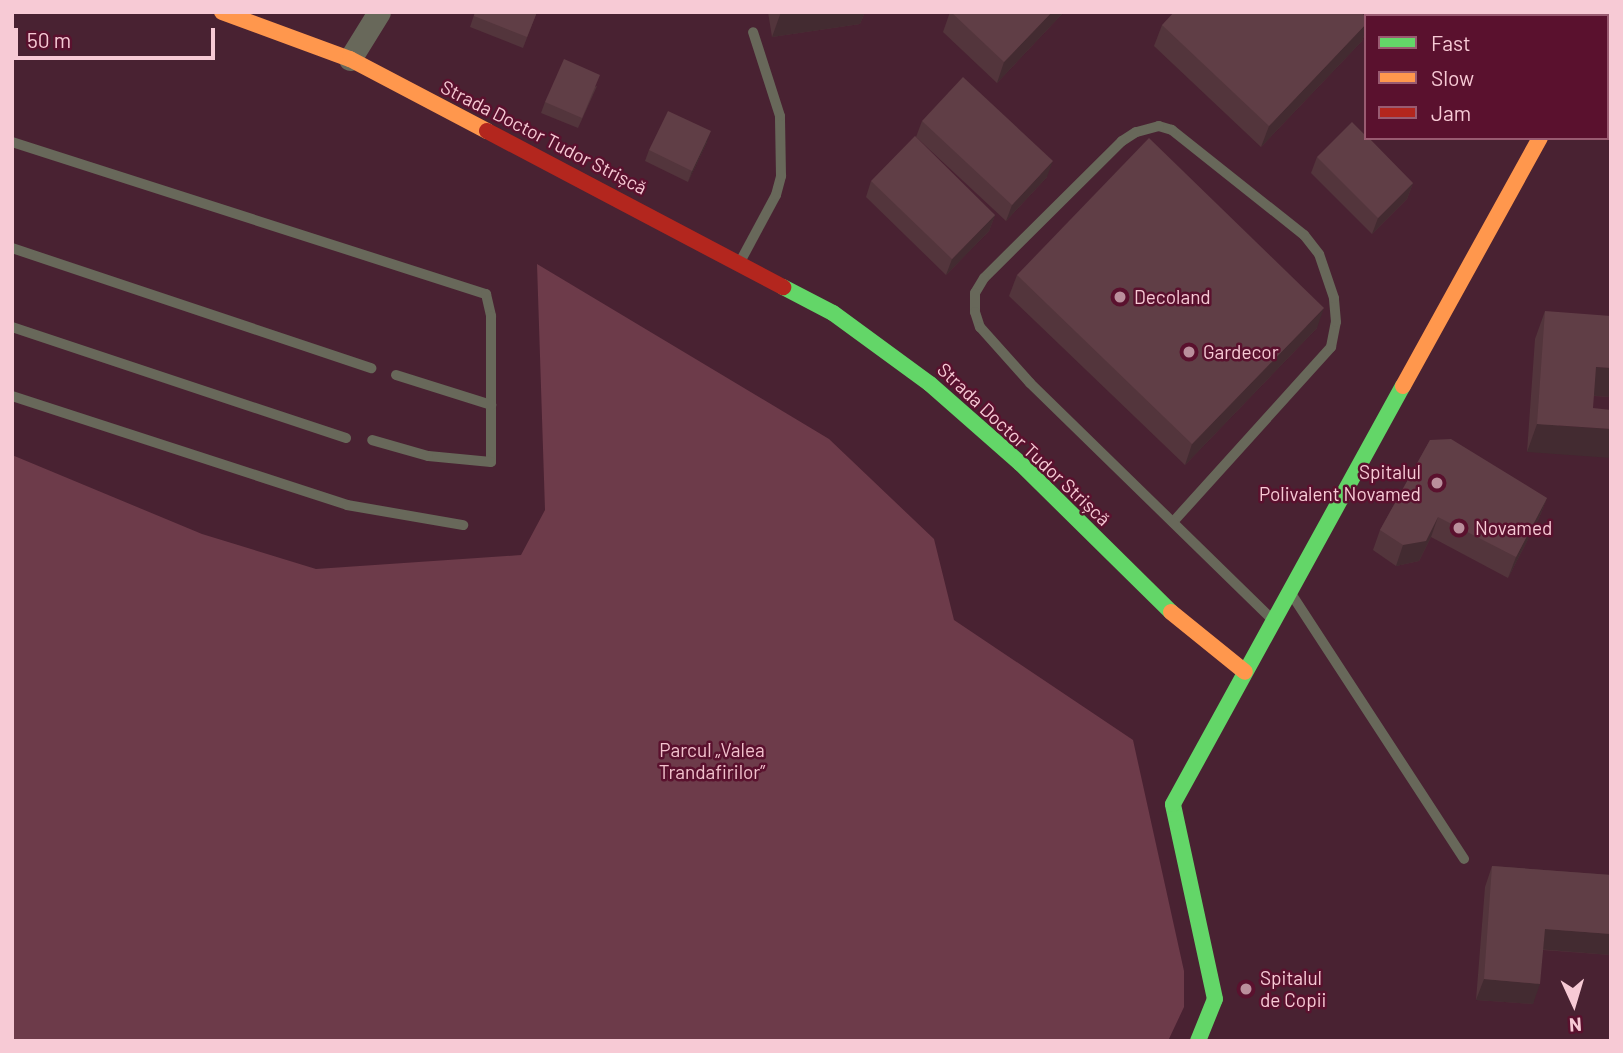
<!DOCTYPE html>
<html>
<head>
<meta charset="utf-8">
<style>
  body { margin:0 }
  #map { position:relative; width:1623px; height:1053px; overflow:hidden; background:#492232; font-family:Barlow,sans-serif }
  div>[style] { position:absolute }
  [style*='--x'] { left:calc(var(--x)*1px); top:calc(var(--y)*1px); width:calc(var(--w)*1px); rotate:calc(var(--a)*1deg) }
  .green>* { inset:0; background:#6d3b4a }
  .lane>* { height:10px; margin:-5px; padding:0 5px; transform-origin:5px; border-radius:5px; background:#68685a }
  .street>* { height:23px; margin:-11.5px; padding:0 11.5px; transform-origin:11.5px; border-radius:11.5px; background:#68685a }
  .fast>* { height:16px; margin:-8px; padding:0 8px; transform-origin:8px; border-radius:8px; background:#63d668 }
  .slow>* { height:16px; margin:-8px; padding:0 8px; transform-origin:8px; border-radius:8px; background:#ff974d }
  .jam>* { height:16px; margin:-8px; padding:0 8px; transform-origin:8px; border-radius:8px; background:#b3261e }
  .wall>* { inset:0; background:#53353c }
  .shaded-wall>* { inset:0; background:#432b31 }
  .building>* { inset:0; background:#603e46 }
  .dots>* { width:19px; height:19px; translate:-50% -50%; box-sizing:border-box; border:4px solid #5a112e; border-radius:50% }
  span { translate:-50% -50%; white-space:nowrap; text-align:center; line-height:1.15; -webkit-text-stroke:5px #5a112e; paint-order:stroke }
  .street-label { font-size:19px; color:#f7cad5 }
  .poi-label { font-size:19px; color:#f7cad5 }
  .left { translate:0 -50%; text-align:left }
  .right { translate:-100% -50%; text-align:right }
  .park-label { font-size:19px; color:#f2c2cd }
  .frame { position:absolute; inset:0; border:14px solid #f7cad5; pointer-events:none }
  .legend { position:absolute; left:1364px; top:14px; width:245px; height:126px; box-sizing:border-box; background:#5a112e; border:2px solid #995b71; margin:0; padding:9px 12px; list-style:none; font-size:21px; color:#f7cad5 }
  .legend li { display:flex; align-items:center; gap:14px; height:35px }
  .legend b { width:35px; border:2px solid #995b71 }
  .north { position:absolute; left:1539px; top:969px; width:70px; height:70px; -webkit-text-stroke:5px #5a112e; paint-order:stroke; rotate:176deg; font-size:19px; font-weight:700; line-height:28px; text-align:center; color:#f7cad5 }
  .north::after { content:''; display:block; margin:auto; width:24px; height:32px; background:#f7cad5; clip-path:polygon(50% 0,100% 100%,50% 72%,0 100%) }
  .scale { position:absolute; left:14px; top:28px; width:201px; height:32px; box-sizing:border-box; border:4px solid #f7cad5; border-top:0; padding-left:9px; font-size:21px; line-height:24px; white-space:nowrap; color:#f7cad5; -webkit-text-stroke:5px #5a112e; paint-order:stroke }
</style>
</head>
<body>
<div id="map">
  <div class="green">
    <div style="clip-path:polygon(537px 264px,829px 439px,934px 539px,954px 620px,1133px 740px,1184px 971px,1184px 1007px,1168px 1041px,12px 1041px,12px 455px,202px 534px,316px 569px,521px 555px,545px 510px)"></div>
  </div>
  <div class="lane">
    <div style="--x:1463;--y:12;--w:7;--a:34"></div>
    <div style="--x:12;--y:142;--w:498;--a:17.8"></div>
    <div style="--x:486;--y:294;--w:23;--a:77"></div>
    <div style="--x:491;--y:316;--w:146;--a:90"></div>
    <div style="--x:491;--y:462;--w:63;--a:-174.6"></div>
    <div style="--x:428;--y:456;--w:58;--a:-164.1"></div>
    <div style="--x:12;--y:248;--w:379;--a:18.5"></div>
    <div style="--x:740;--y:262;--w:76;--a:-61.8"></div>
    <div style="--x:776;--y:195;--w:20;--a:-75"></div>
    <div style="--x:781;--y:176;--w:60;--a:-91"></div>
    <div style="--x:780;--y:116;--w:88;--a:-107.8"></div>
    <div style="--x:12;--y:327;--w:352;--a:18.4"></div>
    <div style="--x:396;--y:375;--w:100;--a:17.5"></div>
    <div style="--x:12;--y:396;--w:352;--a:18"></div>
    <div style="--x:347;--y:505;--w:118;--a:9.8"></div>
    <div style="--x:1173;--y:522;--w:236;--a:-47.9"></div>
    <div style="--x:1331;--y:347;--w:25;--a:-79"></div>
    <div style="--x:1336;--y:322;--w:24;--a:-95"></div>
    <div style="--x:1334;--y:298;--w:46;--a:-108.8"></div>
    <div style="--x:1319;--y:254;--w:24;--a:-128"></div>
    <div style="--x:1304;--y:235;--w:169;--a:-141.5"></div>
    <div style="--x:1172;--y:130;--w:14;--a:-163"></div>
    <div style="--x:1159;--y:126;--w:24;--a:165"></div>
    <div style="--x:1136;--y:132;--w:17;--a:147"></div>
    <div style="--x:1122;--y:141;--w:194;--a:135.2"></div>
    <div style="--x:984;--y:278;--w:17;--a:121"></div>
    <div style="--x:975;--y:293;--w:19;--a:90"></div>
    <div style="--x:975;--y:312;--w:16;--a:72"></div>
    <div style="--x:980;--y:327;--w:75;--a:48.2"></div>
    <div style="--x:1030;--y:383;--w:338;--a:44.3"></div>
    <div style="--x:1292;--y:595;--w:315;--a:56.9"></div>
  </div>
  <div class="street">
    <div style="--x:1606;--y:16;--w:4;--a:-63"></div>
    <div style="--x:350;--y:59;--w:55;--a:-58.3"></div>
  </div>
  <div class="fast">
    <div style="--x:783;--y:287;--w:56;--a:27.5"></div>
    <div style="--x:833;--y:313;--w:120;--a:36.2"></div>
    <div style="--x:930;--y:384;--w:120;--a:41.3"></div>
    <div style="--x:1020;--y:463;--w:212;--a:44.6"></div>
    <div style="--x:1198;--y:1041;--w:45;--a:-68"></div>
    <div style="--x:1215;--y:999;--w:199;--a:-102.2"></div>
    <div style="--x:1173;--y:804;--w:477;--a:-61.2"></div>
  </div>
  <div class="slow">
    <div style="--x:222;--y:12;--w:136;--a:20.2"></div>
    <div style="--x:350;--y:59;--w:155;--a:27.7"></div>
    <div style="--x:1403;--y:386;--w:283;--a:-61.1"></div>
    <div style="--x:1171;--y:612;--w:95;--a:39"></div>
  </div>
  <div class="jam">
    <div style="--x:487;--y:131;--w:335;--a:27.8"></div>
  </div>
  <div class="wall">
    <div style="clip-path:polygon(475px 12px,537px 12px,523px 48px,470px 27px)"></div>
    <div style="clip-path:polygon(768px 12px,865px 12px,860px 24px,772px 37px)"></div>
    <div style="clip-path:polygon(950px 12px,1064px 12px,997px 83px,943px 32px)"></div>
    <div style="clip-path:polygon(1366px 17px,1366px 30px,1362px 41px,1261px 147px,1154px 46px,1162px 25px)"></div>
    <div style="clip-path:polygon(597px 86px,578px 128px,541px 113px,545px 102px)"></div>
    <div style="clip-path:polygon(922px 121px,1047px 177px,1006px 221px,916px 137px)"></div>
    <div style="clip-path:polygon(707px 142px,688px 182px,645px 161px,649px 150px)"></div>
    <div style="clip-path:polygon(1317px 157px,1413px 183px,1407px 199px,1372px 234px,1311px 173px)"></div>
    <div style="clip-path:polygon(871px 181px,995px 215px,989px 231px,946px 275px,866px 197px)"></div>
    <div style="clip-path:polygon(1017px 275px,1317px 328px,1185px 465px,1009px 296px)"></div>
    <div style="clip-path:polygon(1545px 311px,1611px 397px,1594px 396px,1527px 452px,1535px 339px)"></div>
    <div style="clip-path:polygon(1430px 440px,1547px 498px,1539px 518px,1508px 578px,1431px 537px,1419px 561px,1396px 566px,1373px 550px,1380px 530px)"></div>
    <div style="clip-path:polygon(1492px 866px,1611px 875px,1611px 955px,1543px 950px,1533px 1004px,1476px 1000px,1485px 887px)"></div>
  </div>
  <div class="shaded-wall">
    <div style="clip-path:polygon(781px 12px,865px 12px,860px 24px,772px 37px)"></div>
    <div style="clip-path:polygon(1052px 12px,1064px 12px,997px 83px,1004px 62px)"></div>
    <div style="clip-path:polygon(1366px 24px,1366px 30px,1362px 41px,1261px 147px,1269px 126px)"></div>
    <div style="clip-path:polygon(711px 131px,707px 142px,688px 182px,692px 171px)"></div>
    <div style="clip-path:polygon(1053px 161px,1047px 177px,1006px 221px,1012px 205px)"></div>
    <div style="clip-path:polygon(1413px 183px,1407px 199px,1372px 234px,1378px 218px)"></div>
    <div style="clip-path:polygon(995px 215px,989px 231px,946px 275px,952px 259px)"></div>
    <div style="clip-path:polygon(1324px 308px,1317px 328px,1185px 465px,1192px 444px)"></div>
    <div style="clip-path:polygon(1596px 367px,1611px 368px,1611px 397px,1585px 395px)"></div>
    <div style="clip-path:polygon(1537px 424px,1611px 429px,1611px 458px,1527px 452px)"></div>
    <div style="clip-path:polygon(1547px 498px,1539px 518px,1508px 578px,1516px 557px)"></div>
    <div style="clip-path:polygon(1438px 517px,1431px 537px,1419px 561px,1396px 566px,1403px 545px)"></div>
    <div style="clip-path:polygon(1545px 929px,1611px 934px,1611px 955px,1537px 949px)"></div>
    <div style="clip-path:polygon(1484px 979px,1540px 984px,1533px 1004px,1476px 1000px)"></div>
  </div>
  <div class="building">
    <div style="clip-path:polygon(475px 12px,537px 12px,527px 37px,474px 16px)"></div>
    <div style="clip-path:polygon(951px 12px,1052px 12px,1004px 62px)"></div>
    <div style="clip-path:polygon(1174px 12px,1361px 12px,1366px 17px,1366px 24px,1269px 126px,1162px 25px)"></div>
    <div style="clip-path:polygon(564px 59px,600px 75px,582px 118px,545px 102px)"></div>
    <div style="clip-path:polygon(963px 77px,1053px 161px,1012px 205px,922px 121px)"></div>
    <div style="clip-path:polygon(668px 111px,711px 131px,692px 171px,649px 150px)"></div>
    <div style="clip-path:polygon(1352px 122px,1366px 136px,1366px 138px,1369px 138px,1413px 183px,1378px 218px,1317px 157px)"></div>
    <div style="clip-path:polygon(915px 136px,995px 215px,952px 259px,871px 181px)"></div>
    <div style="clip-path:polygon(1149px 138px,1324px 308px,1192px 444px,1017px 275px)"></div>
    <div style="clip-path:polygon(1545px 311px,1611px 316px,1611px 368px,1596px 367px,1593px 408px,1611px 410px,1611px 429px,1537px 424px)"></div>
    <div style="clip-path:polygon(1451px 439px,1547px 498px,1516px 557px,1438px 517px,1426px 541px,1403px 545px,1380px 530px,1430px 440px)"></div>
    <div style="clip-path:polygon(1492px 866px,1611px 875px,1611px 934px,1545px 929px,1540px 984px,1484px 979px)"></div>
  </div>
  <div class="dots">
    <div style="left:1120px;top:297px;background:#ba8f9c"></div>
    <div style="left:1189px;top:352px;background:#ba8f9c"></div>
    <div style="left:1437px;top:483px;background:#ba8f9c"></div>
    <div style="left:1459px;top:528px;background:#ba8f9c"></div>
    <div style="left:1246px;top:989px;background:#ba8f9c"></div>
  </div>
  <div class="street-label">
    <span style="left:544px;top:137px;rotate:27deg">Strada Doctor Tudor Strișcă</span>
    <span style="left:1024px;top:444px;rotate:43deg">Strada Doctor Tudor Strișcă</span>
  </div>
  <div class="poi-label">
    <span class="left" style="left:1134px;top:297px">Decoland</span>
    <span class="left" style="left:1203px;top:352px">Gardecor</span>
    <span class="right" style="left:1421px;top:483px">Spitalul<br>Polivalent Novamed</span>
    <span class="left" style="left:1475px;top:528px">Novamed</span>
    <span class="left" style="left:1260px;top:989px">Spitalul<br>de Copii</span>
  </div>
  <div class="park-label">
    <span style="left:712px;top:761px">Parcul „Valea<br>Trandafirilor”</span>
  </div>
  <div class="frame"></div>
  <ul class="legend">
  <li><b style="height:9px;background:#63d668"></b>Fast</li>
  <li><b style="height:9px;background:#ff974d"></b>Slow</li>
  <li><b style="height:9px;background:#b3261e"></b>Jam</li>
  </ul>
  <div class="north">N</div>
  <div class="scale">50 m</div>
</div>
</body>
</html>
